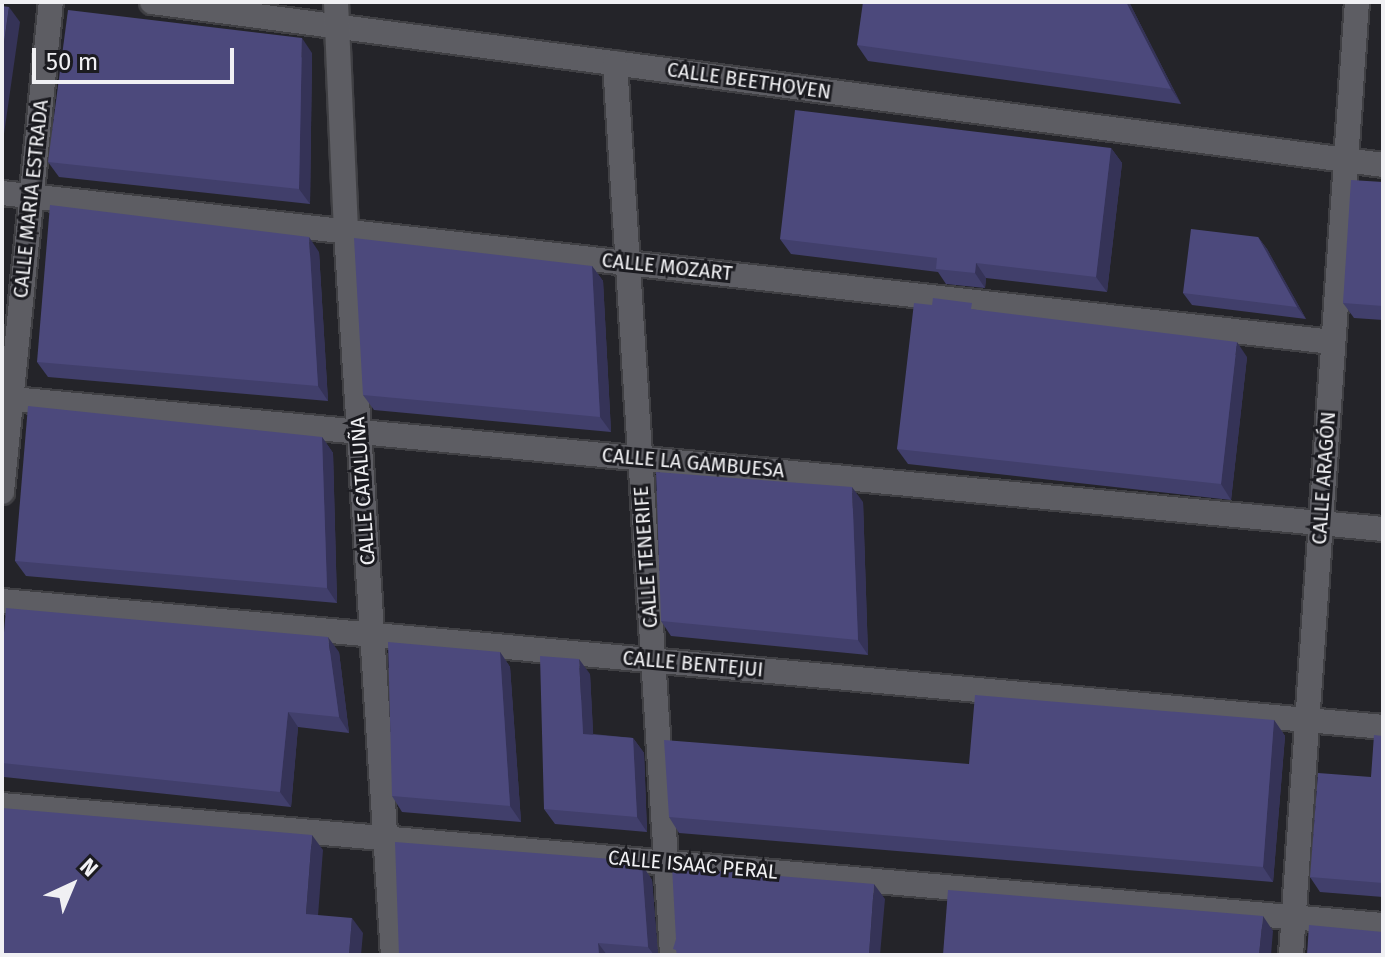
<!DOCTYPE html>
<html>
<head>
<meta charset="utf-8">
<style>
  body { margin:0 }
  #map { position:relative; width:1385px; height:957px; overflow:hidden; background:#242429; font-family:"Fira Sans",sans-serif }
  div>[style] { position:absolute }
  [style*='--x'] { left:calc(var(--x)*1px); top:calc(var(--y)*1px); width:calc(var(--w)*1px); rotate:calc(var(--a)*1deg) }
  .roads { filter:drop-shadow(2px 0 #404044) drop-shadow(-2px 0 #404044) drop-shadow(0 2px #404044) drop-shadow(0 -2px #404044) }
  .street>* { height:24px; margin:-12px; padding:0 12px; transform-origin:12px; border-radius:12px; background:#5d5d63 }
  .wall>* { inset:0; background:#413f6b }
  .shaded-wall>* { inset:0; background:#353357 }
  .building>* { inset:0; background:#4c497c }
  span { translate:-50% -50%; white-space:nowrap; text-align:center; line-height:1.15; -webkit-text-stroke:6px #1b1b20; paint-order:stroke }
  .street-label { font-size:20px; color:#f0f0f3 }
  .frame { position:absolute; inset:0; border:4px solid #f0f0f3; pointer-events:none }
  .north { position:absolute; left:32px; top:845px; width:80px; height:80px; -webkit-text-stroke:6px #1b1b20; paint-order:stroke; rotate:44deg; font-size:22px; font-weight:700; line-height:32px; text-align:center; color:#f0f0f3 }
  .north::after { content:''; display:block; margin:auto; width:28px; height:36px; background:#f0f0f3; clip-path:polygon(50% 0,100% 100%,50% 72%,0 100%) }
  .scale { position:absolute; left:32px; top:48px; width:202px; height:36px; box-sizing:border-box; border:4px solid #f0f0f3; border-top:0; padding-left:10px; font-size:24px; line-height:28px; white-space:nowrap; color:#f0f0f3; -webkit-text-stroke:6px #1b1b20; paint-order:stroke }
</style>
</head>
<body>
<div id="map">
  <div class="roads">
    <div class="street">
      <div style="--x:152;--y:2;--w:1242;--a:7.54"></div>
      <div style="--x:336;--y:2;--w:229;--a:87.5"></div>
      <div style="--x:346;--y:231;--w:726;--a:86.29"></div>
      <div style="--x:615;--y:63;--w:894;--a:86.34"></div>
      <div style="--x:2;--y:193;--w:1339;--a:6.39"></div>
      <div style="--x:2;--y:398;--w:1387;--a:5.42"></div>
      <div style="--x:2;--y:492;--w:492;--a:-84.3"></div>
      <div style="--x:2;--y:601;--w:1387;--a:5.21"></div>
      <div style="--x:2;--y:805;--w:1386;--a:4.97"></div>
      <div style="--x:1291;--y:955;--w:955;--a:-86.04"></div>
    </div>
  </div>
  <div class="wall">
    <div style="clip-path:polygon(1129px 2px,1181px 104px,868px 61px,857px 45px)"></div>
    <div style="clip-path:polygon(312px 53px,310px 204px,59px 177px,48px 162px)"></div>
    <div style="clip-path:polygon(1111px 148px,1122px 163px,1107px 292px,986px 278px,985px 288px,946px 284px,938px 272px,791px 254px,780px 239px)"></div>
    <div style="clip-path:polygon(1383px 182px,1383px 320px,1354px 318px,1343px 303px)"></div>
    <div style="clip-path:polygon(1258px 237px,1267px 249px,1306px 319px,1192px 305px,1183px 293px)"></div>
    <div style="clip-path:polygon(319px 252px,328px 401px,48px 377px,37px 362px)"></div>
    <div style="clip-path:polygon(592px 266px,603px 281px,611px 432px,374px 410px,363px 395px)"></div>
    <div style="clip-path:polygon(932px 305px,977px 310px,1247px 357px,1231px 500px,908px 464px,897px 449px)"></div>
    <div style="clip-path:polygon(322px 437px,333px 453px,337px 603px,26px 576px,15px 561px)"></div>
    <div style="clip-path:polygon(863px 502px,868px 655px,671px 636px,661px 621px)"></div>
    <div style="clip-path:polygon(339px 652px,349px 733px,298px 727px,291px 807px,4px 777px,2px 774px,2px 657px)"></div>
    <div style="clip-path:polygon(500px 652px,510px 667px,521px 822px,402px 812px,392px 796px)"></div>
    <div style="clip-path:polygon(590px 674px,593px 734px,633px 738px,644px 753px,647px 832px,555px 824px,544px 809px)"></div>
    <div style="clip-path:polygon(1274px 720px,1285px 736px,1273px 882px,679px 833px,669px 817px,969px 764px)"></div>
    <div style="clip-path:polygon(1383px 736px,1383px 897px,1320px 892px,1310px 877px,1371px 777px)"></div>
    <div style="clip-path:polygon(642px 865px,652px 880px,658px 955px,399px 955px)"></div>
  </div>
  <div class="shaded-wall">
    <div style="clip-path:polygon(1126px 2px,1129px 2px,1181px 104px,1171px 89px)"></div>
    <div style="clip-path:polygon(9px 7px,20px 22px,2px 148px,2px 57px)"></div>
    <div style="clip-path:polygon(302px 38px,312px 53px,310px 204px,299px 189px)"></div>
    <div style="clip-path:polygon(1111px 148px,1122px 163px,1107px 292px,1096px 277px)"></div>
    <div style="clip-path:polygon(309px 237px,319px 252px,328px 401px,318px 386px)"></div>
    <div style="clip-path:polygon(1258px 237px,1267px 249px,1306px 319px,1297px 307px)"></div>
    <div style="clip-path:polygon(976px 263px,986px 278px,985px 288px,975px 273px)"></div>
    <div style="clip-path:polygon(592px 266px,603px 281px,611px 432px,600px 417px)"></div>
    <div style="clip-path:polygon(1237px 342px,1247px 357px,1231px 500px,1221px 484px)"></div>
    <div style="clip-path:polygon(322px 437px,333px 453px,337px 603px,327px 588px)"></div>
    <div style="clip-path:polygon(852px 487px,863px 502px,868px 655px,858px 640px)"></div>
    <div style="clip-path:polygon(328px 637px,339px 652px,349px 733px,339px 717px)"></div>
    <div style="clip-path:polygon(500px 652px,510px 667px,521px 822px,510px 806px)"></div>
    <div style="clip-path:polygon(579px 659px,590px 674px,594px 749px,583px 734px)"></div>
    <div style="clip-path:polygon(288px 712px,298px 727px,291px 807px,280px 792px)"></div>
    <div style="clip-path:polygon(1274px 720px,1285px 736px,1273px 882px,1263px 867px)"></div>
    <div style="clip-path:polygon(633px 738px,644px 753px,647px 832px,637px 817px)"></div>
    <div style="clip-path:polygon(312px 835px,323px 850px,317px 929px,306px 914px)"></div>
    <div style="clip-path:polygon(642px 865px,652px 880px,658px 955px,654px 955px,648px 947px)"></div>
    <div style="clip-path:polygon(874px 884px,885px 899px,880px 955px,869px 955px)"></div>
    <div style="clip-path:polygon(1263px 916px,1273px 931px,1271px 955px,1259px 955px)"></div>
    <div style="clip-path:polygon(352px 918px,363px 933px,361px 955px,349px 955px)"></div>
    <div style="clip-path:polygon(598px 943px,607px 955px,599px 955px)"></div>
  </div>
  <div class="building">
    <div style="clip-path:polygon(863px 2px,1126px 2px,1171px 89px,857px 45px)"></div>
    <div style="clip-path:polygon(2px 6px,9px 7px,2px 57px)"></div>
    <div style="clip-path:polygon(68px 10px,302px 38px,299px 189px,48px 162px)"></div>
    <div style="clip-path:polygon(795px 110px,1111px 148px,1096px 277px,976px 263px,975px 273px,936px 269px,937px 258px,780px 239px)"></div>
    <div style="clip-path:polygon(1351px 180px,1383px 182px,1383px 306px,1343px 303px)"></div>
    <div style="clip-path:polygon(50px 205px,309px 237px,318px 386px,37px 362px)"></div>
    <div style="clip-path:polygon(1191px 229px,1258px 237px,1297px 307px,1183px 293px)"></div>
    <div style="clip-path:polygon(354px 238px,592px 266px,600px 417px,363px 395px)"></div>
    <div style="clip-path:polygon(933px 298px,972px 303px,971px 309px,1237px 342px,1221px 484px,897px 449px,914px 303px,932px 305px)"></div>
    <div style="clip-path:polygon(28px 406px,322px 437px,327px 588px,15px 561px)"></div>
    <div style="clip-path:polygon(656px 472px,852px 487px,858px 640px,661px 621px)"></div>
    <div style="clip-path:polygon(6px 608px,328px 637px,339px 717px,288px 712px,280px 792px,2px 763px,2px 657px)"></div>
    <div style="clip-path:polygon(388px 642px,500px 652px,510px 806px,392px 796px)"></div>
    <div style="clip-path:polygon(540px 656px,579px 659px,583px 734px,633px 738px,637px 817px,544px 809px)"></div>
    <div style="clip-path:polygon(975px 695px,1274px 720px,1263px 867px,669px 817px,664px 740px,969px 764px)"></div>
    <div style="clip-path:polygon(1374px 735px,1383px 736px,1383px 883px,1310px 877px,1318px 773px,1371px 777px)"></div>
    <div style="clip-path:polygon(2px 808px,312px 835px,306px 914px,352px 918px,349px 955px,2px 955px)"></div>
    <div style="clip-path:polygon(395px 842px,637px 861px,642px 865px,648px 947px,598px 943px,599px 955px,399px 955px)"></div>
    <div style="clip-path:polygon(672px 867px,874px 884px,869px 955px,677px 955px,676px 950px,673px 949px,676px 939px)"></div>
    <div style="clip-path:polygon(948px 890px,1263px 916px,1259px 955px,943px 955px)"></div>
    <div style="clip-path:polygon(1309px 925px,1383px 932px,1383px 955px,1307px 955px)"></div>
  </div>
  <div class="street-label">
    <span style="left:749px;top:81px;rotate:8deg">CALLE BEETHOVEN</span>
    <span style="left:31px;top:199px;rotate:-84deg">CALLE MARIA ESTRADA</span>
    <span style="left:667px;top:267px;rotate:6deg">CALLE MOZART</span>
    <span style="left:693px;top:463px;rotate:5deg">CALLE LA GAMBUESA</span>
    <span style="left:1324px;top:478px;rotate:-86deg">CALLE ARAGÓN</span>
    <span style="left:363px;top:491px;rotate:-94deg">CALLE CATALUÑA</span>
    <span style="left:646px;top:557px;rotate:-94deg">CALLE TENERIFE</span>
    <span style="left:693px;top:664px;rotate:5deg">CALLE BENTEJUI</span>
    <span style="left:693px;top:865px;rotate:5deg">CALLE ISAAC PERAL</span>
  </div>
  <div class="frame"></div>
  <div class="north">N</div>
  <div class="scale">50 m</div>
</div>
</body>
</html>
